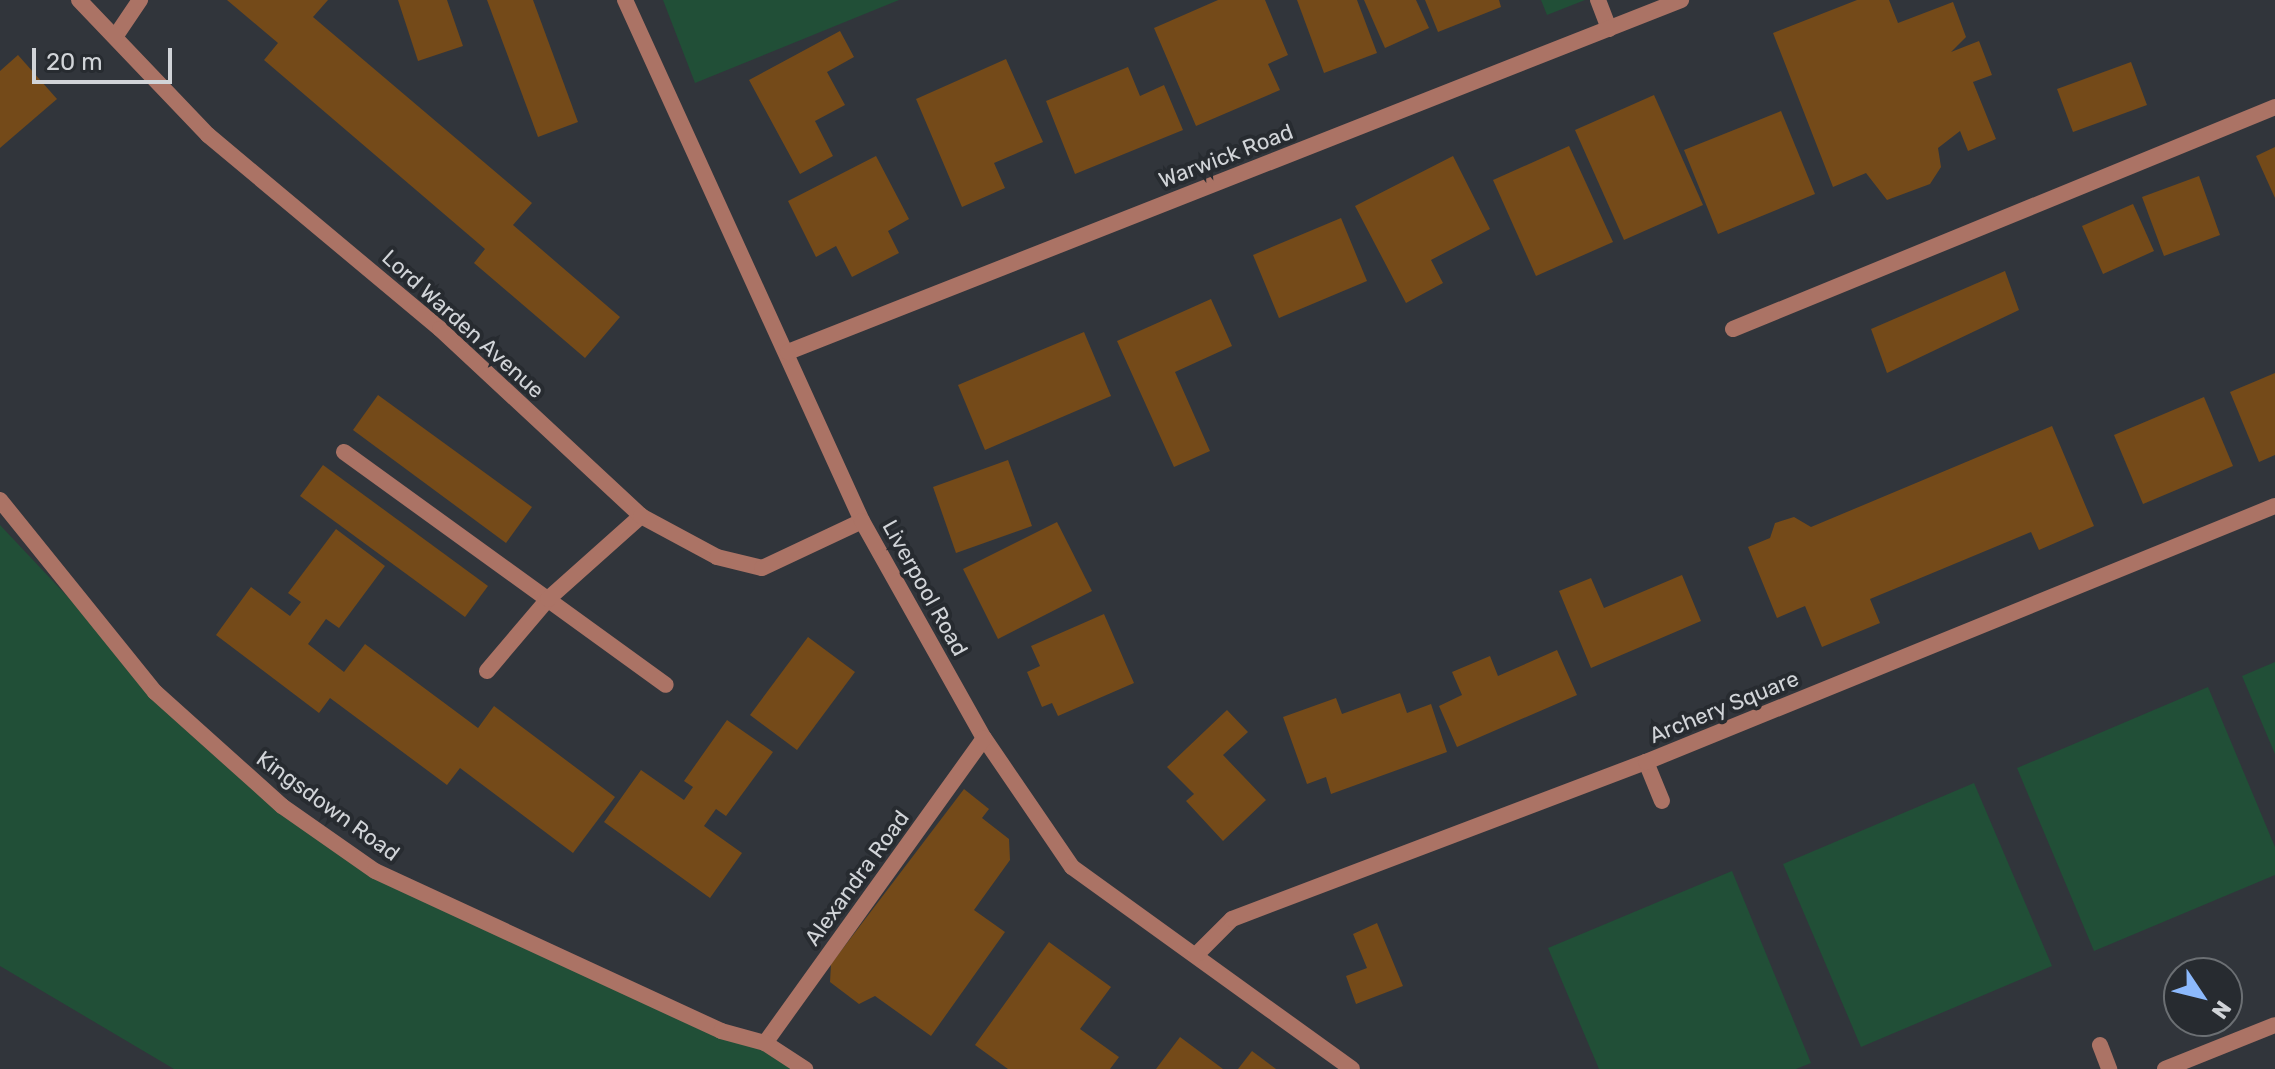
<!DOCTYPE html>
<html>
<head>
<meta charset="utf-8">
<style>
  body { margin:0 }
  #map { position:relative; width:2275px; height:1069px; overflow:hidden; background:#31353b; font-family:Rubik,sans-serif }
  div>[style] { position:absolute }
  [style*='--x'] { left:calc(var(--x)*1px); top:calc(var(--y)*1px); width:calc(var(--w)*1px); rotate:calc(var(--a)*1deg) }
  .green>* { inset:0; background:#214f37 }
  .building>* { inset:0; background:#744a19 }
  .service>* { height:16px; margin:-8px; padding:0 8px; transform-origin:8px; border-radius:8px; background:#ab7365 }
  .minor>* { height:16px; margin:-8px; padding:0 8px; transform-origin:8px; border-radius:8px; background:#ab7365 }
  .tertiary>* { height:16px; margin:-8px; padding:0 8px; transform-origin:8px; border-radius:8px; background:#ab7365 }
  span { translate:-50% -50%; white-space:nowrap; text-align:center; line-height:1.15; -webkit-text-stroke:8px #272b30; paint-order:stroke }
  .street-label { font-size:22px; color:#d1d4d8 }
  .north { position:absolute; left:2163px; top:957px; width:80px; height:80px; box-sizing:border-box; background:#272b30; border:2px solid #6b6f73; border-radius:50%; rotate:125deg; font-size:22px; font-weight:700; line-height:32px; text-align:center; color:#d1d4d8 }
  .north::after { content:''; display:block; margin:auto; width:28px; height:36px; background:#8cb9fc; clip-path:polygon(50% 0,100% 100%,50% 72%,0 100%) }
  .scale { position:absolute; left:32px; top:48px; width:140px; height:36px; box-sizing:border-box; border:4px solid #d1d4d8; border-top:0; padding-left:10px; font-size:24px; line-height:28px; white-space:nowrap; color:#d1d4d8; -webkit-text-stroke:6px #272b30; paint-order:stroke }
</style>
</head>
<body>
<div id="map">
  <div class="green">
    <div style="clip-path:polygon(663px 0,899px 0,695px 83px)"></div>
    <div style="clip-path:polygon(1541px 0,1585px 0,1547px 15px)"></div>
    <div style="clip-path:polygon(0 525px,199px 736px,375px 871px,805px 1069px,174px 1069px,0 966px)"></div>
    <div style="clip-path:polygon(2275px 662px,2275px 754px,2242px 676px)"></div>
    <div style="clip-path:polygon(2208px 687px,2275px 847px,2275px 875px,2094px 951px,2017px 768px)"></div>
    <div style="clip-path:polygon(1974px 783px,2052px 966px,1861px 1047px,1783px 864px)"></div>
    <div style="clip-path:polygon(1732px 871px,1811px 1063px,1796px 1069px,1599px 1069px,1548px 948px)"></div>
  </div>
  <div class="building">
    <div style="clip-path:polygon(227px 0,328px 0,313px 17px,532px 203px,513px 225px,620px 317px,585px 358px,474px 263px,485px 249px,264px 60px,278px 43px)"></div>
    <div style="clip-path:polygon(398px 0,447px 0,463px 46px,418px 61px)"></div>
    <div style="clip-path:polygon(487px 0,533px 0,578px 122px,538px 137px)"></div>
    <div style="clip-path:polygon(1218px 0,1265px 0,1288px 55px,1268px 64px,1280px 90px,1196px 126px,1154px 28px)"></div>
    <div style="clip-path:polygon(1297px 0,1357px 0,1377px 53px,1324px 73px)"></div>
    <div style="clip-path:polygon(1364px 0,1416px 0,1429px 28px,1385px 48px)"></div>
    <div style="clip-path:polygon(1425px 0,1499px 0,1501px 7px,1438px 32px)"></div>
    <div style="clip-path:polygon(1857px 0,1889px 0,1898px 23px,1953px 2px,1966px 37px,1951px 52px,1979px 41px,1992px 75px,1973px 82px,1996px 139px,1968px 151px,1960px 131px,1938px 148px,1941px 167px,1930px 184px,1887px 200px,1866px 173px,1833px 187px,1773px 33px)"></div>
    <div style="clip-path:polygon(840px 31px,854px 57px,827px 72px,845px 105px,815px 121px,833px 156px,800px 174px,749px 80px)"></div>
    <div style="clip-path:polygon(18px 55px,57px 99px,0 148px,0 71px)"></div>
    <div style="clip-path:polygon(1006px 59px,1043px 142px,994px 163px,1005px 188px,962px 207px,916px 99px)"></div>
    <div style="clip-path:polygon(2131px 62px,2147px 105px,2073px 132px,2057px 89px)"></div>
    <div style="clip-path:polygon(1128px 67px,1140px 96px,1164px 85px,1183px 130px,1075px 174px,1046px 101px)"></div>
    <div style="clip-path:polygon(1654px 95px,1703px 205px,1624px 240px,1575px 130px)"></div>
    <div style="clip-path:polygon(1781px 111px,1815px 194px,1718px 234px,1684px 150px)"></div>
    <div style="clip-path:polygon(1569px 146px,1613px 242px,1536px 276px,1493px 180px)"></div>
    <div style="clip-path:polygon(2275px 147px,2275px 198px,2256px 156px)"></div>
    <div style="clip-path:polygon(876px 156px,909px 219px,888px 231px,899px 253px,852px 277px,836px 246px,816px 257px,788px 201px)"></div>
    <div style="clip-path:polygon(1453px 156px,1490px 229px,1431px 260px,1443px 283px,1406px 303px,1355px 206px)"></div>
    <div style="clip-path:polygon(2199px 176px,2220px 235px,2164px 256px,2142px 197px)"></div>
    <div style="clip-path:polygon(2133px 204px,2154px 251px,2103px 274px,2082px 226px)"></div>
    <div style="clip-path:polygon(1341px 218px,1367px 281px,1279px 318px,1253px 255px)"></div>
    <div style="clip-path:polygon(2005px 271px,2019px 310px,1887px 373px,1871px 329px)"></div>
    <div style="clip-path:polygon(1211px 299px,1232px 346px,1175px 372px,1210px 451px,1174px 467px,1117px 341px)"></div>
    <div style="clip-path:polygon(1084px 332px,1111px 396px,985px 450px,958px 385px)"></div>
    <div style="clip-path:polygon(2275px 373px,2275px 455px,2259px 462px,2230px 392px)"></div>
    <div style="clip-path:polygon(378px 395px,532px 507px,506px 543px,353px 430px)"></div>
    <div style="clip-path:polygon(2204px 397px,2233px 466px,2143px 504px,2114px 435px)"></div>
    <div style="clip-path:polygon(2052px 426px,2094px 526px,2039px 550px,2031px 532px,1870px 599px,1880px 623px,1822px 647px,1805px 606px,1777px 618px,1748px 547px,1770px 538px,1775px 523px,1794px 517px,1811px 527px)"></div>
    <div style="clip-path:polygon(1008px 460px,1032px 526px,956px 553px,933px 487px)"></div>
    <div style="clip-path:polygon(323px 465px,488px 586px,465px 617px,300px 496px)"></div>
    <div style="clip-path:polygon(1057px 522px,1092px 591px,998px 639px,963px 569px)"></div>
    <div style="clip-path:polygon(336px 529px,385px 566px,339px 628px,326px 619px,308px 644px,344px 672px,365px 644px,478px 728px,494px 706px,615px 797px,573px 853px,460px 768px,447px 785px,330px 698px,319px 713px,216px 635px,251px 587px,290px 616px,301px 602px,288px 593px)"></div>
    <div style="clip-path:polygon(1682px 575px,1701px 621px,1591px 668px,1559px 591px,1591px 578px,1604px 608px)"></div>
    <div style="clip-path:polygon(1104px 614px,1134px 683px,1058px 716px,1052px 703px,1042px 707px,1027px 672px,1040px 666px,1031px 646px)"></div>
    <div style="clip-path:polygon(808px 637px,855px 672px,797px 750px,750px 715px)"></div>
    <div style="clip-path:polygon(1557px 650px,1577px 695px,1457px 747px,1439px 706px,1462px 695px,1452px 672px,1490px 656px,1498px 676px)"></div>
    <div style="clip-path:polygon(1400px 693px,1407px 713px,1431px 704px,1447px 752px,1331px 794px,1326px 777px,1307px 784px,1283px 717px,1336px 698px,1342px 714px)"></div>
    <div style="clip-path:polygon(1227px 710px,1248px 732px,1223px 755px,1266px 800px,1223px 841px,1186px 801px,1194px 794px,1167px 767px)"></div>
    <div style="clip-path:polygon(727px 720px,773px 752px,726px 816px,716px 809px,704px 826px,742px 853px,710px 898px,604px 822px,641px 770px,684px 800px,693px 787px,684px 781px)"></div>
    <div style="clip-path:polygon(964px 789px,989px 809px,982px 818px,1009px 839px,1010px 860px,974px 910px,1005px 932px,931px 1036px,875px 996px,859px 1004px,830px 982px,831px 964px)"></div>
    <div style="clip-path:polygon(1377px 923px,1403px 986px,1356px 1004px,1346px 976px,1367px 968px,1353px 934px)"></div>
    <div style="clip-path:polygon(1049px 942px,1111px 987px,1080px 1029px,1119px 1057px,1110px 1069px,1008px 1069px,975px 1045px)"></div>
    <div style="clip-path:polygon(1180px 1037px,1223px 1069px,1156px 1069px)"></div>
    <div style="clip-path:polygon(1252px 1051px,1276px 1069px,1238px 1069px)"></div>
  </div>
  <div class="service">
    <div style="--x:1598;--y:0;--w:31;--a:69"></div>
    <div style="--x:115;--y:37;--w:45;--a:-56"></div>
    <div style="--x:1733;--y:329;--w:586;--a:-22.27"></div>
    <div style="--x:344;--y:452;--w:397;--a:35.9"></div>
    <div style="--x:487;--y:671;--w:94;--a:-49.7"></div>
    <div style="--x:548;--y:599;--w:125;--a:-41.7"></div>
    <div style="--x:1646;--y:762;--w:42;--a:67.7"></div>
    <div style="--x:2100;--y:1045;--w:26;--a:69"></div>
  </div>
  <div class="minor">
    <div style="--x:79;--y:0;--w:187;--a:46.3"></div>
    <div style="--x:208;--y:135;--w:302;--a:39.9"></div>
    <div style="--x:440;--y:329;--w:275;--a:42.9"></div>
    <div style="--x:641;--y:516;--w:86;--a:28.3"></div>
    <div style="--x:717;--y:557;--w:46;--a:13.7"></div>
    <div style="--x:762;--y:568;--w:110;--a:-25.2"></div>
    <div style="--x:625;--y:0;--w:572;--a:65.54"></div>
    <div style="--x:862;--y:521;--w:249;--a:60.7"></div>
    <div style="--x:984;--y:738;--w:156;--a:55.7"></div>
    <div style="--x:1072;--y:867;--w:345;--a:35.8"></div>
    <div style="--x:788;--y:352;--w:960;--a:-21.51"></div>
    <div style="--x:1197;--y:954;--w:49;--a:-45"></div>
    <div style="--x:1232;--y:919;--w:443;--a:-20.8"></div>
    <div style="--x:1646;--y:762;--w:679;--a:-22.15"></div>
    <div style="--x:765;--y:1043;--w:375;--a:-54.3"></div>
    <div style="--x:2165;--y:1069;--w:118;--a:-21.8"></div>
  </div>
  <div class="tertiary">
    <div style="--x:0;--y:500;--w:247;--a:51.1"></div>
    <div style="--x:155;--y:692;--w:171;--a:41.9"></div>
    <div style="--x:282;--y:806;--w:113;--a:35"></div>
    <div style="--x:375;--y:871;--w:381;--a:24.8"></div>
    <div style="--x:721;--y:1031;--w:46;--a:15.3"></div>
    <div style="--x:765;--y:1043;--w:48;--a:33"></div>
  </div>
  <div class="street-label">
    <span style="left:1226px;top:156px;rotate:-21deg">Warwick Road</span>
    <span style="left:463px;top:324px;rotate:42deg">Lord Warden Avenue</span>
    <span style="left:925px;top:588px;rotate:61deg">Liverpool Road</span>
    <span style="left:1724px;top:707px;rotate:-22deg">Archery Square</span>
    <span style="left:328px;top:806px;rotate:36deg">Kingsdown Road</span>
    <span style="left:857px;top:878px;rotate:-54deg">Alexandra Road</span>
  </div>
  <div class="north">N</div>
  <div class="scale">20 m</div>
</div>
</body>
</html>
